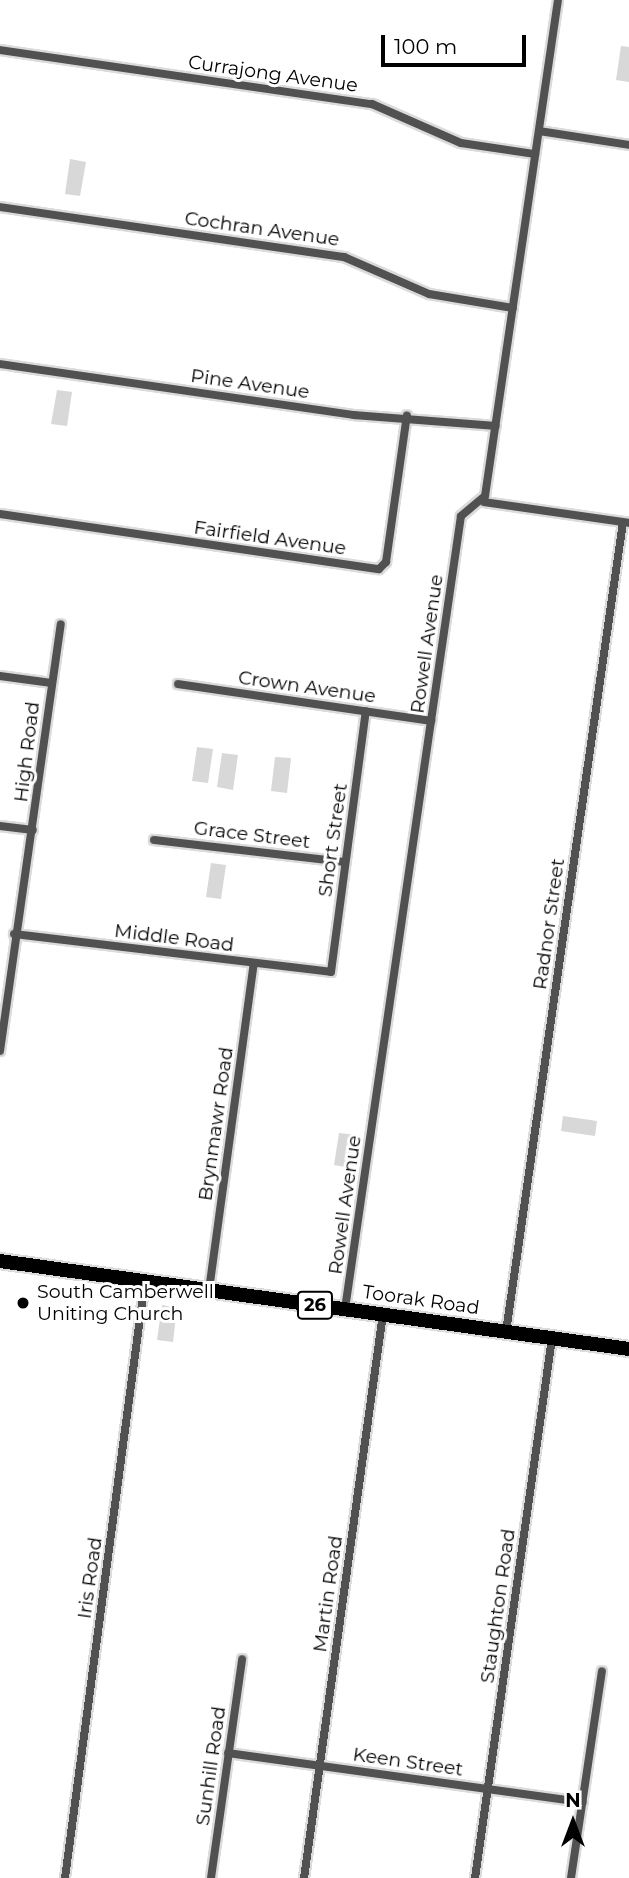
<!DOCTYPE html>
<html>
<head>
<meta charset="utf-8">
<style>
  body { margin:0 }
  #map { position:relative; width:629px; height:1878px; overflow:hidden; background:#fff; font-family:Montserrat,sans-serif }
  div>[style] { position:absolute }
  [style*='--x'] { left:calc(var(--x)*1px); top:calc(var(--y)*1px); width:calc(var(--w)*1px); rotate:calc(var(--a)*1deg) }
  .green>* { inset:0; background:#d8d8d8 }
  .roads { filter:drop-shadow(2px 0 #dbdbdb) drop-shadow(-2px 0 #dbdbdb) drop-shadow(0 2px #dbdbdb) drop-shadow(0 -2px #dbdbdb) }
  .minor>* { height:8px; margin:-4px; padding:0 4px; transform-origin:4px; border-radius:4px; background:#515151 }
  .trunk>* { height:14px; margin:-7px; padding:0 7px; transform-origin:7px; border-radius:7px; background:#000 }
  .dots>* { width:19px; height:19px; translate:-50% -50%; box-sizing:border-box; border:4px solid #fff; border-radius:50% }
  span { translate:-50% -50%; white-space:nowrap; text-align:center; line-height:1.15; -webkit-text-stroke:6px #fff; paint-order:stroke }
  .shield-label span { padding:2px 5px; background:#fff; border:2px solid; border-radius:5px; -webkit-text-stroke-width:0 }
  .shield-label { font-size:18px; color:#000; font-weight:700 }
  .street-label { font-size:19px; color:#000 }
  .poi-label { font-size:19px; color:#000 }
  .left { translate:0 -50%; text-align:left }
  .north { position:absolute; left:538px; top:1787px; width:70px; height:70px; -webkit-text-stroke:5px #fff; paint-order:stroke; rotate:0deg; font-size:19px; font-weight:700; line-height:28px; text-align:center; color:#000 }
  .north::after { content:''; display:block; margin:auto; width:24px; height:32px; background:#000; clip-path:polygon(50% 0,100% 100%,50% 72%,0 100%) }
  .scale { position:absolute; left:381px; top:35px; width:145px; height:32px; box-sizing:border-box; border:4px solid #000; border-top:0; padding-left:9px; font-size:21px; line-height:24px; white-space:nowrap; color:#000; -webkit-text-stroke:5px #fff; paint-order:stroke }
</style>
</head>
<body>
<div id="map">
  <div class="green">
    <div style="clip-path:polygon(621px 46px,629px 47px,629px 82px,616px 80px)"></div>
    <div style="clip-path:polygon(70px 159px,86px 162px,80px 196px,65px 194px)"></div>
    <div style="clip-path:polygon(57px 390px,72px 392px,67px 426px,51px 424px)"></div>
    <div style="clip-path:polygon(197px 747px,213px 749px,208px 783px,192px 781px)"></div>
    <div style="clip-path:polygon(222px 753px,238px 755px,233px 790px,217px 787px)"></div>
    <div style="clip-path:polygon(275px 757px,291px 758px,287px 793px,271px 791px)"></div>
    <div style="clip-path:polygon(211px 863px,226px 865px,221px 899px,206px 897px)"></div>
    <div style="clip-path:polygon(563px 1116px,597px 1121px,595px 1136px,561px 1131px)"></div>
    <div style="clip-path:polygon(339px 1133px,356px 1135px,351px 1168px,334px 1165px)"></div>
    <div style="clip-path:polygon(162px 1305px,177px 1308px,173px 1342px,157px 1340px)"></div>
  </div>
  <div class="roads">
    <div class="minor">
      <div style="--x:0;--y:50;--w:376;--a:8.3"></div>
      <div style="--x:372;--y:104;--w:97;--a:23.7"></div>
      <div style="--x:461;--y:143;--w:75;--a:8.5"></div>
      <div style="--x:539;--y:131;--w:91;--a:8.8"></div>
      <div style="--x:0;--y:207;--w:348;--a:8.3"></div>
      <div style="--x:344;--y:257;--w:93;--a:23.5"></div>
      <div style="--x:429;--y:294;--w:85;--a:9.5"></div>
      <div style="--x:0;--y:364;--w:358;--a:8.2"></div>
      <div style="--x:354;--y:415;--w:142;--a:4.4"></div>
      <div style="--x:484;--y:502;--w:147;--a:8.2"></div>
      <div style="--x:0;--y:514;--w:383;--a:8.3"></div>
      <div style="--x:379;--y:569;--w:10;--a:-45"></div>
      <div style="--x:386;--y:562;--w:148;--a:-81.9"></div>
      <div style="--x:0;--y:676;--w:52;--a:7.7"></div>
      <div style="--x:178;--y:684;--w:256;--a:8.3"></div>
      <div style="--x:0;--y:826;--w:33;--a:7"></div>
      <div style="--x:154;--y:840;--w:192;--a:6.6"></div>
      <div style="--x:14;--y:934;--w:319;--a:6.8"></div>
      <div style="--x:331;--y:972;--w:263;--a:-82.4"></div>
      <div style="--x:0;--y:1051;--w:431;--a:-81.9"></div>
      <div style="--x:209;--y:1290;--w:330;--a:-82.2"></div>
      <div style="--x:345;--y:1309;--w:801;--a:-81.68"></div>
      <div style="--x:461;--y:516;--w:31;--a:-40"></div>
      <div style="--x:485;--y:496;--w:501;--a:-81.63"></div>
      <div style="--x:506;--y:1332;--w:818;--a:-81.78"></div>
      <div style="--x:228;--y:1753;--w:358;--a:7.9"></div>
      <div style="--x:65;--y:1878;--w:602;--a:-82.37"></div>
      <div style="--x:211;--y:1878;--w:221;--a:-81.9"></div>
      <div style="--x:304;--y:1878;--w:570;--a:-82.03"></div>
      <div style="--x:475;--y:1878;--w:545;--a:-81.88"></div>
      <div style="--x:571;--y:1878;--w:209;--a:-81.5"></div>
    </div>
    <div class="trunk">
      <div style="--x:0;--y:1261;--w:635;--a:7.96"></div>
    </div>
  </div>
  <div class="dots">
    <div style="left:23px;top:1303px;background:#000"></div>
  </div>
  <div class="shield-label">
    <span style="left:315px;top:1305px">26</span>
  </div>
  <div class="street-label">
    <span style="left:273px;top:74px;rotate:8deg">Currajong Avenue</span>
    <span style="left:262px;top:229px;rotate:8deg">Cochran Avenue</span>
    <span style="left:250px;top:384px;rotate:8deg">Pine Avenue</span>
    <span style="left:270px;top:538px;rotate:8deg">Fairfield Avenue</span>
    <span style="left:427px;top:644px;rotate:-82deg">Rowell Avenue</span>
    <span style="left:307px;top:687px;rotate:8deg">Crown Avenue</span>
    <span style="left:27px;top:752px;rotate:-83deg">High Road</span>
    <span style="left:252px;top:835px;rotate:7deg">Grace Street</span>
    <span style="left:333px;top:840px;rotate:-82deg">Short Street</span>
    <span style="left:549px;top:924px;rotate:-82deg">Radnor Street</span>
    <span style="left:174px;top:938px;rotate:7deg">Middle Road</span>
    <span style="left:216px;top:1124px;rotate:-82deg">Brynmawr Road</span>
    <span style="left:345px;top:1205px;rotate:-82deg">Rowell Avenue</span>
    <span style="left:421px;top:1300px;rotate:8deg">Toorak Road</span>
    <span style="left:90px;top:1578px;rotate:-82deg">Iris Road</span>
    <span style="left:328px;top:1594px;rotate:-82deg">Martin Road</span>
    <span style="left:498px;top:1606px;rotate:-82deg">Staughton Road</span>
    <span style="left:408px;top:1762px;rotate:8deg">Keen Street</span>
    <span style="left:211px;top:1766px;rotate:-82deg">Sunhill Road</span>
  </div>
  <div class="poi-label">
    <span class="left" style="left:37px;top:1303px">South Camberwell<br>Uniting Church</span>
  </div>
  <div class="north">N</div>
  <div class="scale">100 m</div>
</div>
</body>
</html>
